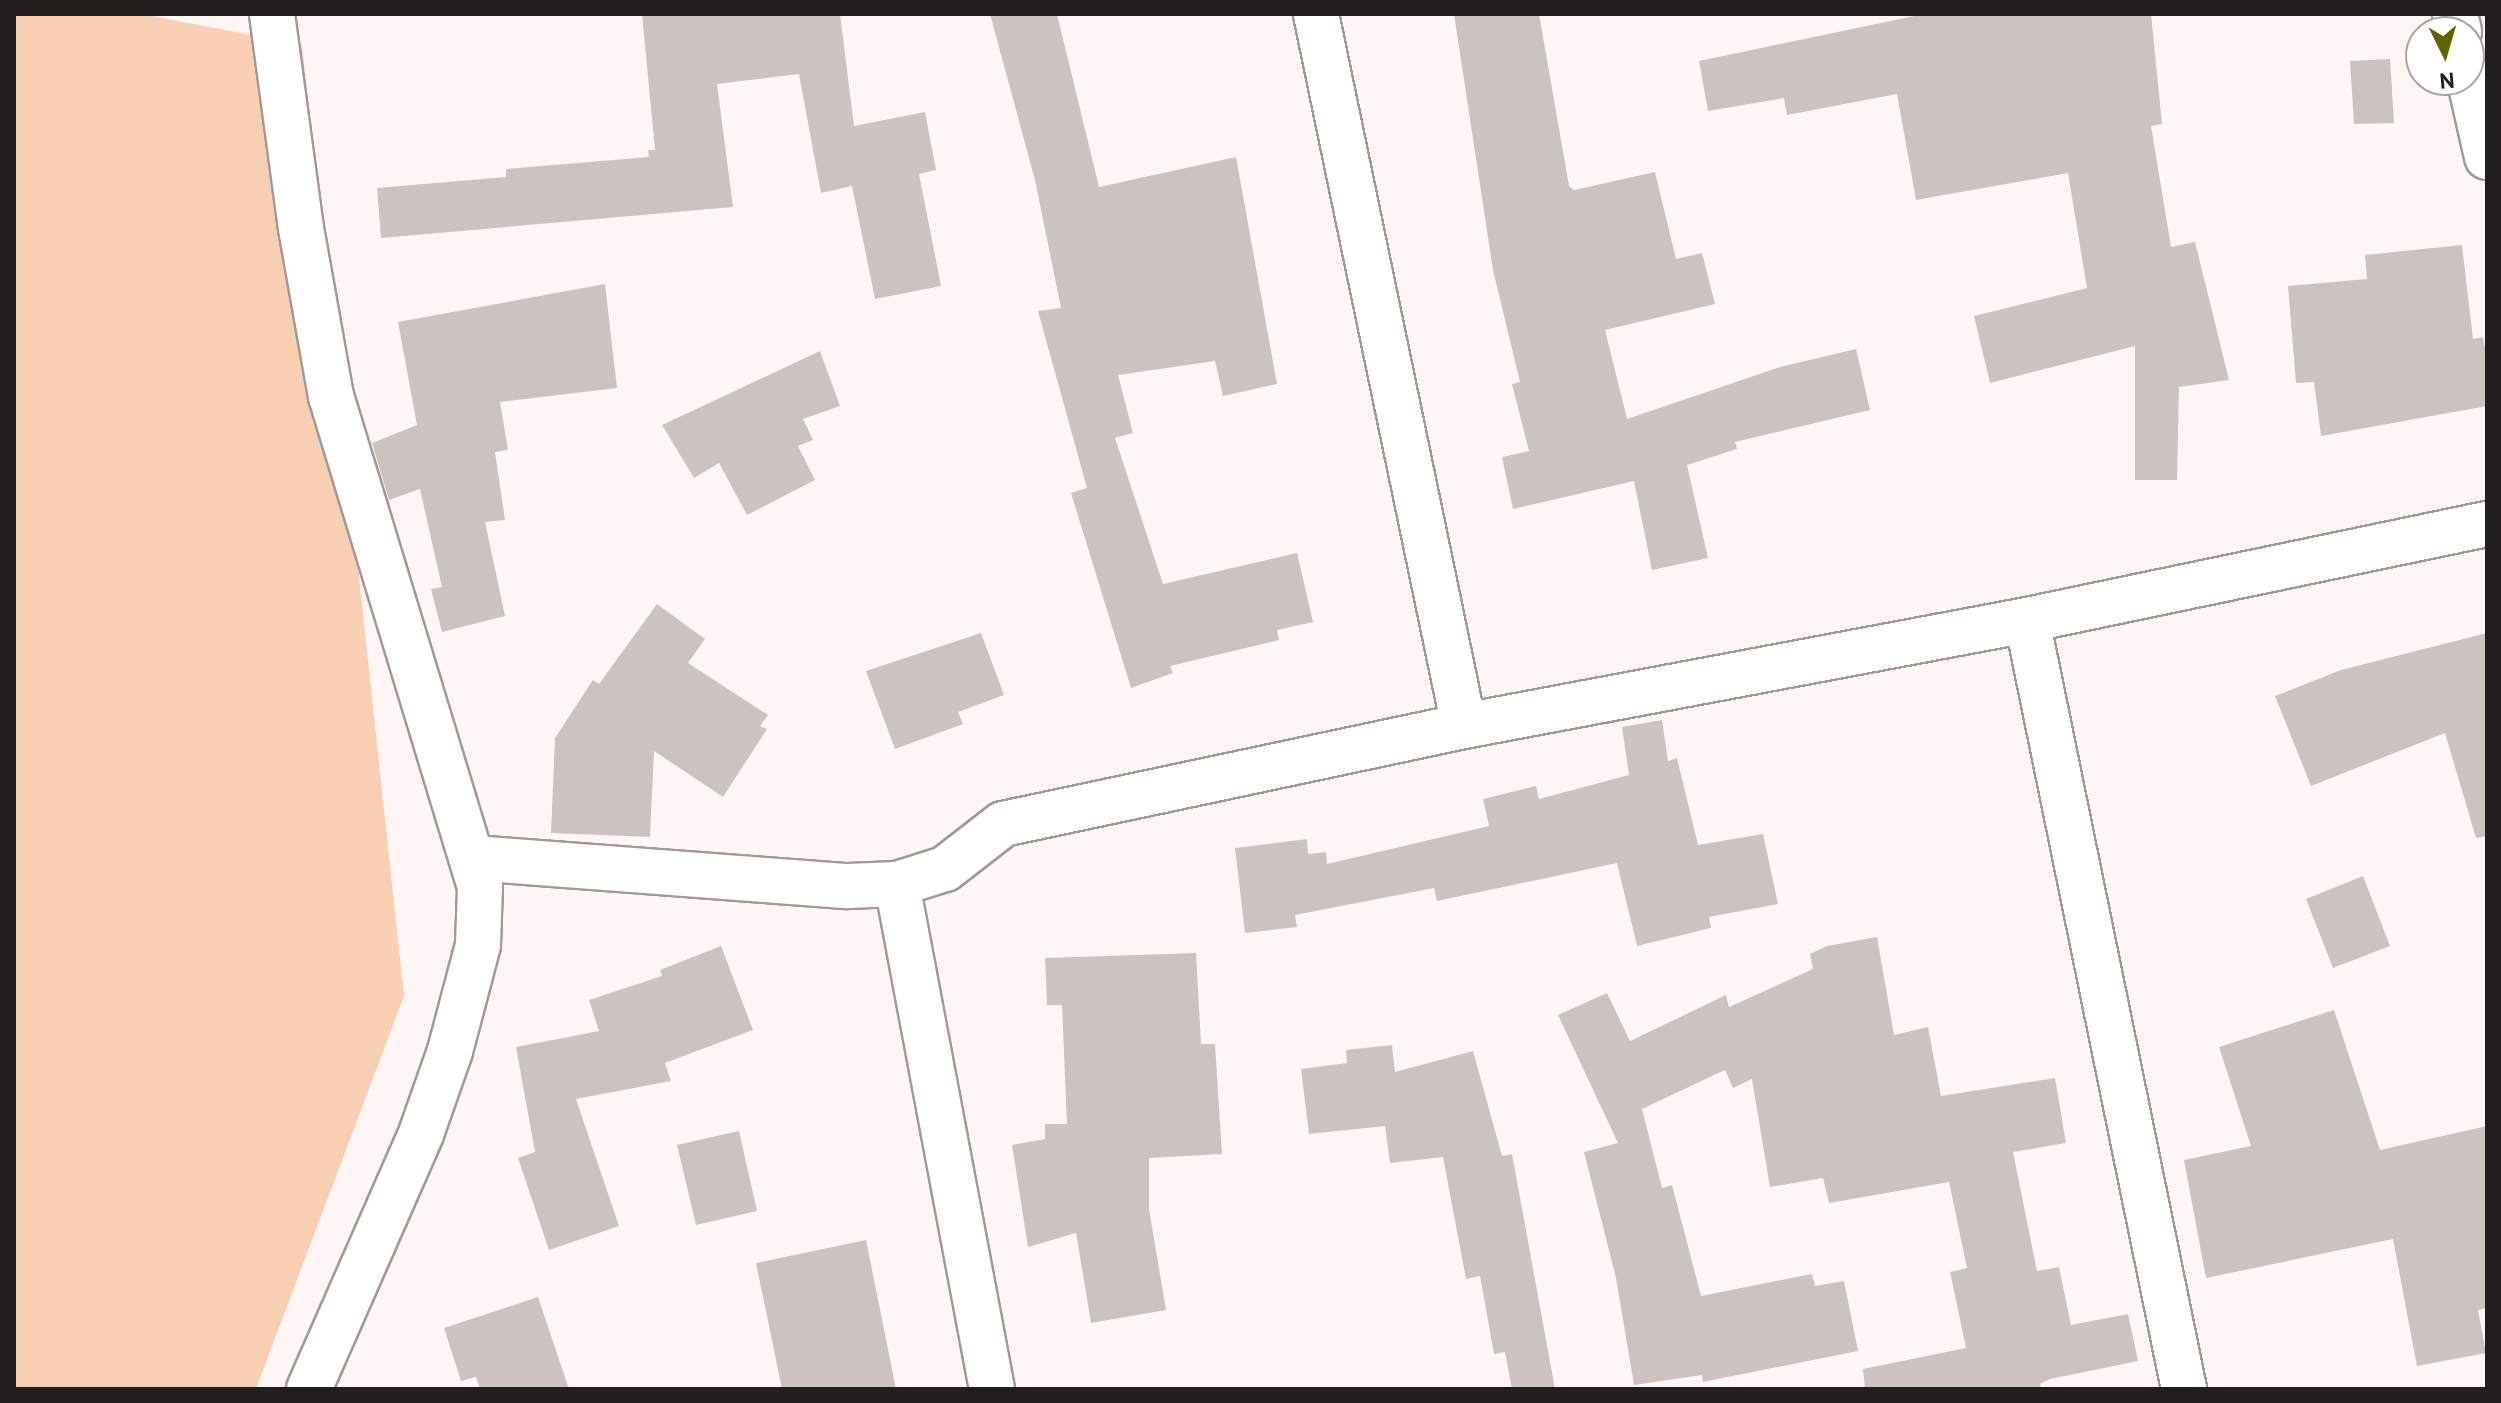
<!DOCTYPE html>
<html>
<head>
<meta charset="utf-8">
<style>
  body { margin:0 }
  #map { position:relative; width:2501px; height:1403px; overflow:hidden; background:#fef5f4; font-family:Overpass,sans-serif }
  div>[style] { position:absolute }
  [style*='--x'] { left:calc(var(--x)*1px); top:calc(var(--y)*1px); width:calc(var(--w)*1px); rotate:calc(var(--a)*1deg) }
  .green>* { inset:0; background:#f7cfb3 }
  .building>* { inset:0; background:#ccc3c1 }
  .roads { filter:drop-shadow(2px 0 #a19998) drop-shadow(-2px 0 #a19998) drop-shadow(0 2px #a19998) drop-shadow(0 -2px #a19998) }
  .minor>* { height:44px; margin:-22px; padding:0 22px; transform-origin:22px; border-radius:22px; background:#fff }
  span { translate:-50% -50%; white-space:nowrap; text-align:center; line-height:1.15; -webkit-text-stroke:7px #fff; paint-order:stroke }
  .frame { position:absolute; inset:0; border:16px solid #211e1e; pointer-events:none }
  .north { position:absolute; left:2405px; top:16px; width:80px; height:80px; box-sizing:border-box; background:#fff; border:2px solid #a6a5a5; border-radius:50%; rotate:175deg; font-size:22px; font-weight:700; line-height:32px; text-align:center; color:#211e1e }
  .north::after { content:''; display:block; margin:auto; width:28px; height:36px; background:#5f6401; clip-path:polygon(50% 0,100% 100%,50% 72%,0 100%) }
</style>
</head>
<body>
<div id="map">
  <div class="green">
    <div style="clip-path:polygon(14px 14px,142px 14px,302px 45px,404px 996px,256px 1389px,14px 1389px)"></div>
  </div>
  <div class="building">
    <div style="clip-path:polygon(642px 14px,840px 14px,854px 126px,925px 112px,936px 170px,919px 174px,941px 286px,875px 299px,852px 186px,821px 193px,799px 74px,717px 84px,733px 207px,381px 238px,377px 188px,506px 177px,506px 169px,649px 157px,648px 150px,655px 150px)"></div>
    <div style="clip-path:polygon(990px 14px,1057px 14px,1099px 187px,1236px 157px,1277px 384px,1223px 396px,1215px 361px,1118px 375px,1133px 433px,1115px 438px,1163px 584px,1297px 553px,1313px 622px,1277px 630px,1279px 640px,1170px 666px,1173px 673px,1131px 688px,1071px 493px,1087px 488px,1038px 311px,1061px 308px,1035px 180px)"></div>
    <div style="clip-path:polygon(1454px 14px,1539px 14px,1569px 186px,1574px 190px,1655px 172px,1676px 259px,1702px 253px,1715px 304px,1605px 330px,1627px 419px,1780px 367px,1856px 349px,1870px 410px,1735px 442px,1737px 449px,1687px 465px,1708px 558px,1652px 570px,1634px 481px,1513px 509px,1502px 457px,1529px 451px,1512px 384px,1520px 382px,1493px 270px)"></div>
    <div style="clip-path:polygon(1924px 14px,2151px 14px,2162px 124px,2151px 126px,2171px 247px,2195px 242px,2229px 380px,2179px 387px,2177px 480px,2135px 480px,2135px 346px,1990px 383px,1974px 316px,2087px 288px,2068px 173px,1916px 200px,1897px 94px,1787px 115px,1784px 98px,1708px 111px,1699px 61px)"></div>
    <div style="clip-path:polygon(2390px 59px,2394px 123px,2354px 124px,2350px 61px)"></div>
    <div style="clip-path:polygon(2462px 245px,2473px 339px,2483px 337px,2487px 359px,2487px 406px,2321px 436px,2314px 382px,2296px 383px,2288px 286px,2367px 279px,2365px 255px)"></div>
    <div style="clip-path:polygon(605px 284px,617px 388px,500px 402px,508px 450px,495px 452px,505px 520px,485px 522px,505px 616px,442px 632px,431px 589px,442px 587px,420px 489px,389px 500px,372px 443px,417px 425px,398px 322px)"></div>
    <div style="clip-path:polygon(820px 351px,840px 406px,803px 419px,813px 440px,798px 446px,815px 480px,747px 515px,719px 463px,694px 478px,662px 425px)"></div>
    <div style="clip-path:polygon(657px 604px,705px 639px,688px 663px,768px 715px,760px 726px,767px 729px,723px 797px,654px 751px,650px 837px,551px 833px,555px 738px,593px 680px,599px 684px)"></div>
    <div style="clip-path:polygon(981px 633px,1004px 695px,958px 712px,963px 724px,895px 749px,866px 671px)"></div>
    <div style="clip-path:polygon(2487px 633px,2487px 836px,2476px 838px,2445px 733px,2311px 786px,2275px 696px,2341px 670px)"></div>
    <div style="clip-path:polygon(1662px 720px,1668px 761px,1677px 758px,1698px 845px,1763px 834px,1778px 904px,1709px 917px,1711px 928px,1637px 946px,1617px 863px,1437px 901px,1434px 888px,1295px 915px,1297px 927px,1245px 933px,1235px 848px,1307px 839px,1308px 854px,1326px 852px,1327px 864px,1489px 826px,1483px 799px,1536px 786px,1539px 799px,1629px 775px,1622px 727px)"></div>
    <div style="clip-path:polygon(2363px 876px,2390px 946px,2333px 968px,2306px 899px)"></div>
    <div style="clip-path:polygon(1877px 937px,1894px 1035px,1928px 1027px,1941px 1096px,2055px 1078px,2066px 1143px,2013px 1152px,2037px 1271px,2059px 1267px,2071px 1325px,2128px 1314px,2138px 1361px,2050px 1379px,2040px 1384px,2041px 1389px,1865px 1389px,1863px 1369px,1966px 1348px,1950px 1272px,1967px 1268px,1949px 1182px,1829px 1203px,1823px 1178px,1770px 1187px,1752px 1079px,1733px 1088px,1725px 1070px,1642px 1109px,1662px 1188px,1672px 1185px,1701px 1296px,1812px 1274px,1815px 1286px,1844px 1281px,1858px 1351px,1703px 1382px,1702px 1375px,1634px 1385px,1616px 1278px,1584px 1152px,1618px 1143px,1558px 1015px,1607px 993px,1630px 1041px,1726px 995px,1729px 1007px,1813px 969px,1810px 954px,1827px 946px)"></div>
    <div style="clip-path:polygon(721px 946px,753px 1030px,665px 1063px,671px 1081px,576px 1099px,619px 1226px,549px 1250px,518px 1158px,535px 1152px,516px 1047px,599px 1031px,589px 1000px,662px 976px,660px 970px)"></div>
    <div style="clip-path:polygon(1196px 953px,1201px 1044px,1215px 1044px,1222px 1154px,1149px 1158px,1149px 1209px,1166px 1310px,1091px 1323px,1076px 1233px,1028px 1247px,1012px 1145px,1045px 1139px,1045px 1124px,1067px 1124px,1062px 1005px,1047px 1005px,1045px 958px)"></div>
    <div style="clip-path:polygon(2334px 1010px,2380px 1150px,2487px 1126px,2487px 1308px,2478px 1310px,2486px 1353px,2417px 1366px,2393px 1239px,2206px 1278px,2184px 1160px,2251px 1146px,2219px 1047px)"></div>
    <div style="clip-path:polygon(1392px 1045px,1395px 1072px,1473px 1051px,1502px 1156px,1512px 1154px,1555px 1389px,1512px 1389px,1505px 1352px,1494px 1354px,1480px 1276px,1466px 1279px,1443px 1157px,1390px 1163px,1385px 1126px,1309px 1134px,1301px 1069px,1347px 1063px,1346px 1050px)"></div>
    <div style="clip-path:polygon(739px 1131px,757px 1211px,696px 1225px,677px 1145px)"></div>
    <div style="clip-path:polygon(866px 1240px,896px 1389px,782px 1389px,756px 1263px)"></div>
    <div style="clip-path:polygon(538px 1297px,569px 1389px,480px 1389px,476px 1377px,461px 1381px,444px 1328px)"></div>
  </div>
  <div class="roads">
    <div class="minor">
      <div style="--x:272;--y:14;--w:216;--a:82.3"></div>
      <div style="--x:301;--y:228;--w:171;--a:79.9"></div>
      <div style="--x:331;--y:396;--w:513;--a:73.12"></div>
      <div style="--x:480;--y:887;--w:58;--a:92"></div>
      <div style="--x:478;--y:945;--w:110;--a:104.8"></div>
      <div style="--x:450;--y:1051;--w:88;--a:109.3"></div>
      <div style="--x:421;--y:1134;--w:279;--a:113.7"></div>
      <div style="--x:1316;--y:14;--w:727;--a:78.26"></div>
      <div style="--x:2455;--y:14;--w:18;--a:77"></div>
      <div style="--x:2469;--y:77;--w:82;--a:77.3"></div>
      <div style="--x:2027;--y:620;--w:785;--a:78.46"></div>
      <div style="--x:473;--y:858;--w:376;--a:4.3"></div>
      <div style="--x:848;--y:886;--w:49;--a:-2.3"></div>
      <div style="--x:897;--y:884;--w:50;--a:-17.4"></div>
      <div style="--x:945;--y:869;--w:73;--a:-37.8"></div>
      <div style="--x:1003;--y:824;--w:471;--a:-12"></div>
      <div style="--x:1464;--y:726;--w:573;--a:-10.66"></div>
      <div style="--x:2027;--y:620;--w:470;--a:-11.8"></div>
      <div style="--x:897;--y:884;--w:514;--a:79.35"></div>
    </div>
  </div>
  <div class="frame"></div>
  <div class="north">N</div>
</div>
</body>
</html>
